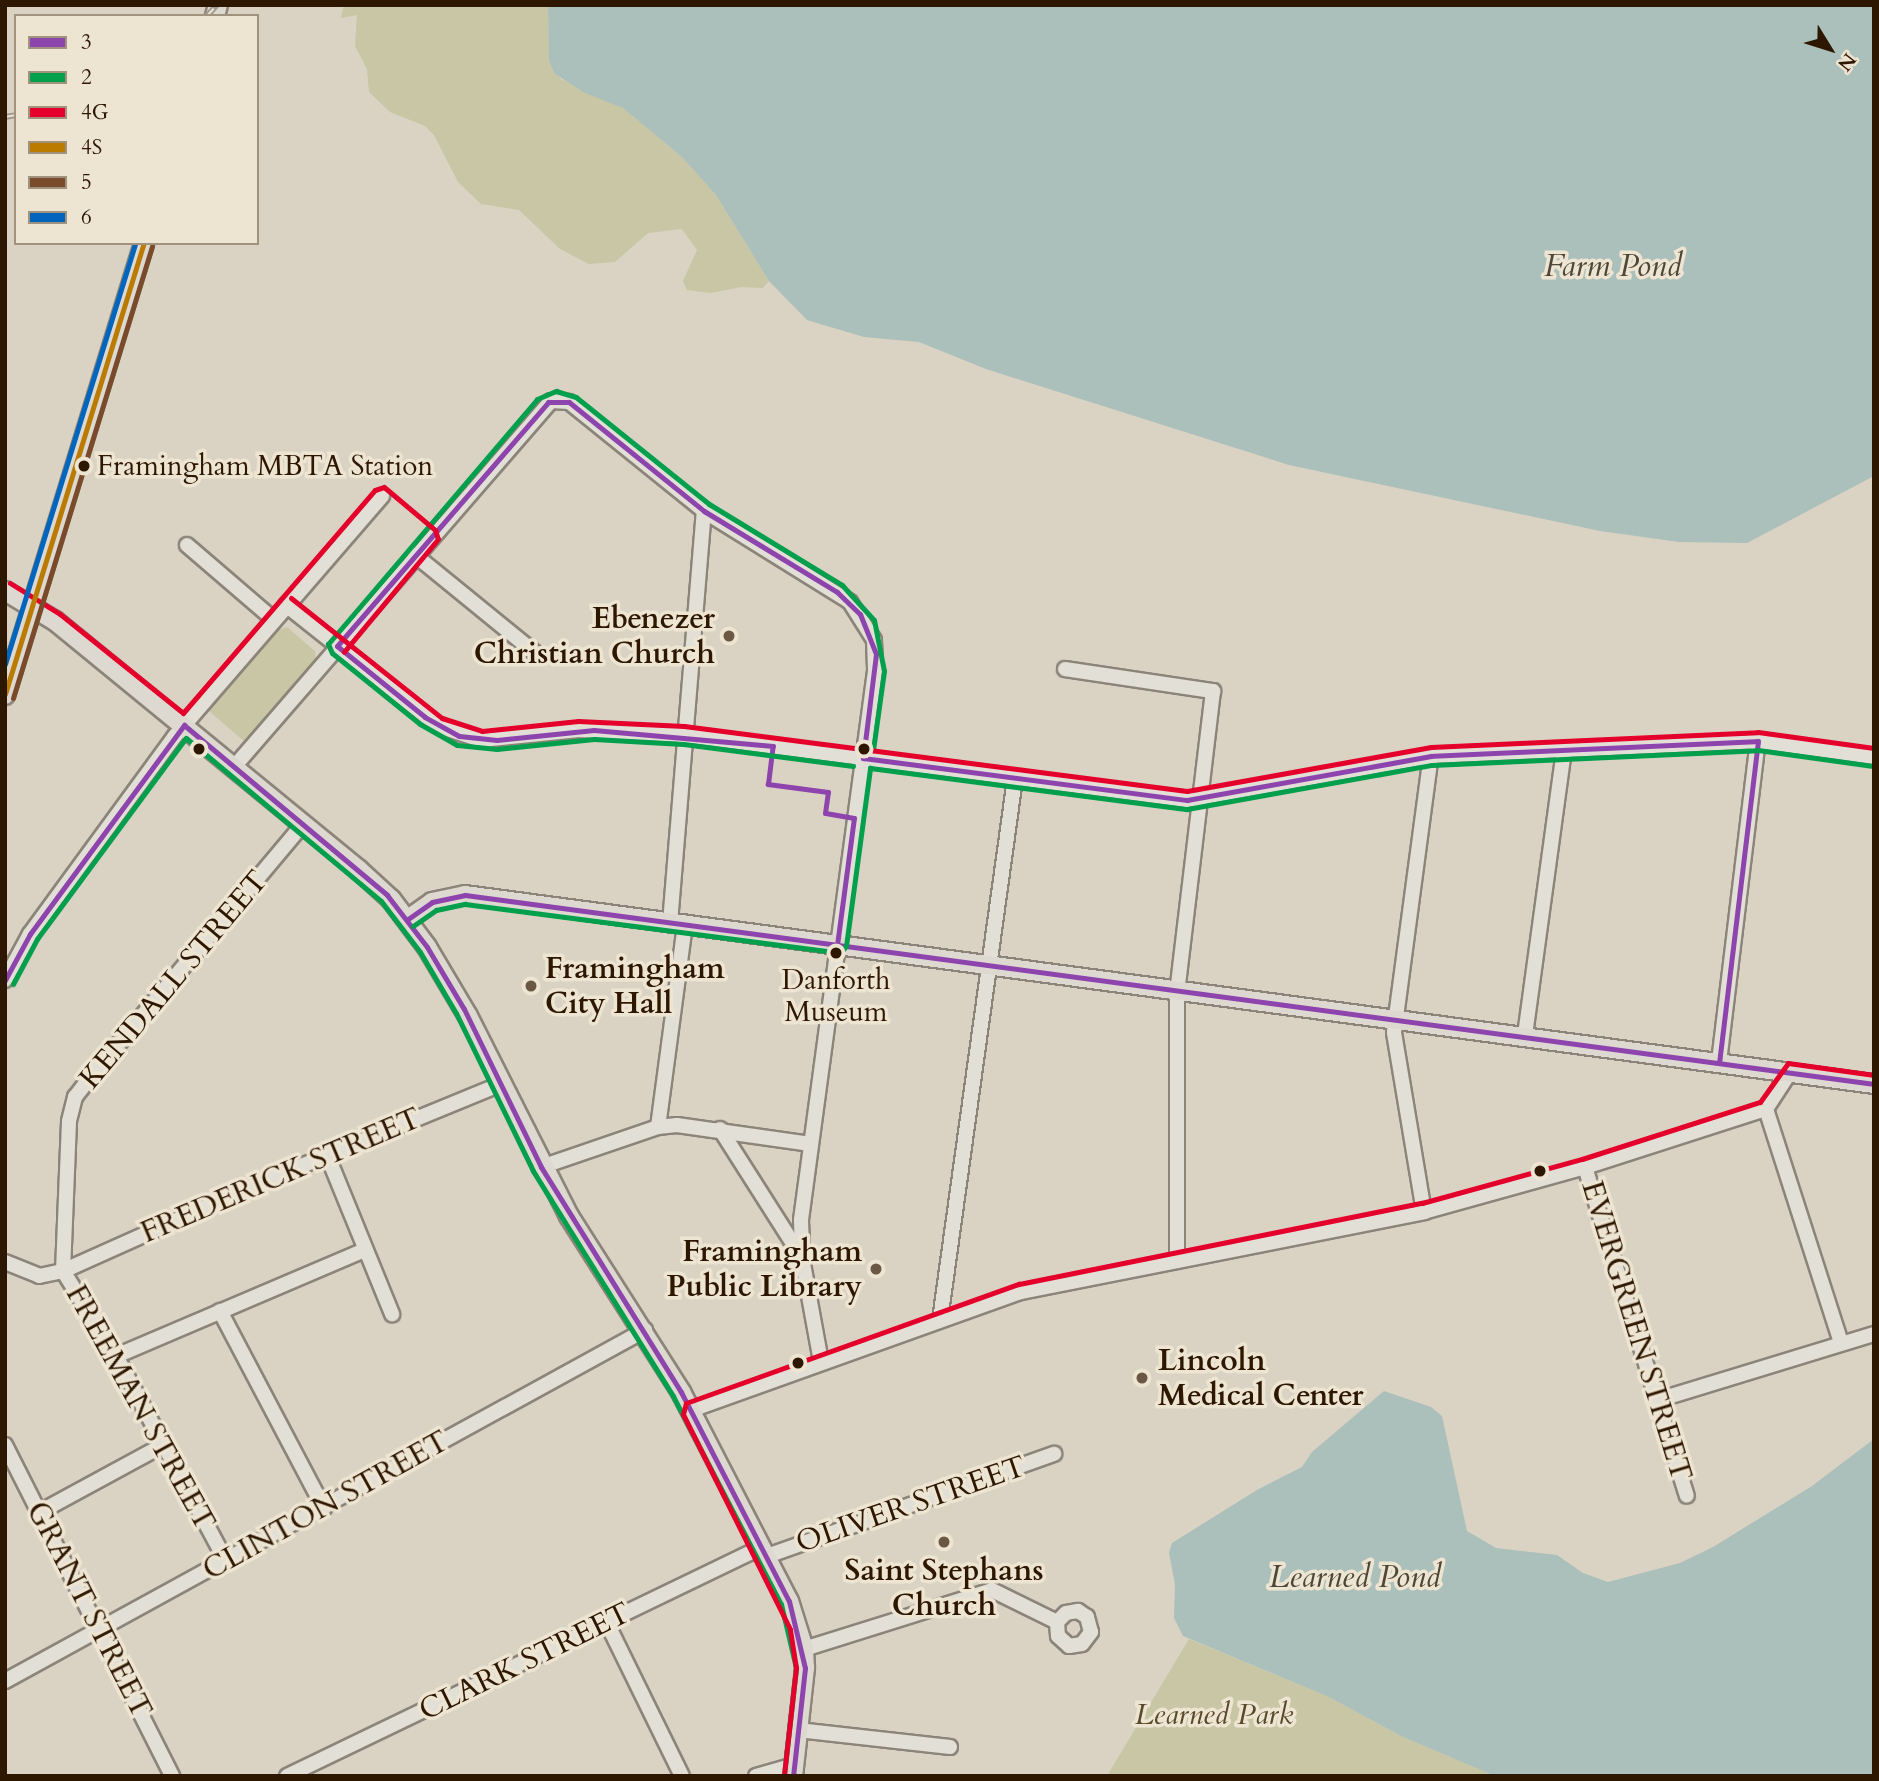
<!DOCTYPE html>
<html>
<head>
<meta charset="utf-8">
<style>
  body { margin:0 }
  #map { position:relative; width:1879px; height:1781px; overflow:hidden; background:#dad2c3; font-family:Cardo,serif }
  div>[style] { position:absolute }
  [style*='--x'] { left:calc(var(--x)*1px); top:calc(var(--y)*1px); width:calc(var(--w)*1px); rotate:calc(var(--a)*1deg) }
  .green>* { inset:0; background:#c8c6a4 }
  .water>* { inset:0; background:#abbfbb }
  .roads { filter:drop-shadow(2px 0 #8c8479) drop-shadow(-2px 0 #8c8479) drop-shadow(0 2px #8c8479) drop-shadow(0 -2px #8c8479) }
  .minor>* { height:14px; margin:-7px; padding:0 7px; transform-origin:7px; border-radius:7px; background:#e2dfd7 }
  .major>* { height:18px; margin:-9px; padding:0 9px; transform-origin:9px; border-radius:9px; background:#ddd9d1 }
  .rail>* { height:6px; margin-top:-3px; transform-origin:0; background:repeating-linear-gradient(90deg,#ede4d2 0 10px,#a09a92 0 20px); box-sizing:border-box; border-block:2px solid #a09a92 }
  .bus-1>* { height:5px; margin:-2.5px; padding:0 2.5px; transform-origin:2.5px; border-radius:2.5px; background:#8e44ad }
  .bus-2>* { height:5px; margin:-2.5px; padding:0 2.5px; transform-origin:2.5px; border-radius:2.5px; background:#029f4d }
  .bus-3>* { height:5px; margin:-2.5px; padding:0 2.5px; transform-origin:2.5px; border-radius:2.5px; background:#e4002b }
  .bus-4>* { height:5px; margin:-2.5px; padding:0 2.5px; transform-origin:2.5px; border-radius:2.5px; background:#bb7b00 }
  .bus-5>* { height:5px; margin:-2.5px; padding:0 2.5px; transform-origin:2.5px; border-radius:2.5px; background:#7a4b2a }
  .bus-6>* { height:5px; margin:-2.5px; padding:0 2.5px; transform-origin:2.5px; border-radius:2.5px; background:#0065bd }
  .dots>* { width:19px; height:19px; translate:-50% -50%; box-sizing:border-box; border:4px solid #ede4d2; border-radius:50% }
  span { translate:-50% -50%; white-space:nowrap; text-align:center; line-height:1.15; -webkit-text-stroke:7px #ede4d2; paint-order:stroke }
  .bus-label { font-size:28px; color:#2e1700 }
  .left { translate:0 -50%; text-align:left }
  .poi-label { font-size:30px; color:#2e1700; font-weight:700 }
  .right { translate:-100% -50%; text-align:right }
  .street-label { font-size:30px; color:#2e1700 }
  .park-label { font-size:30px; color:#58492a; font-style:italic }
  .water-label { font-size:32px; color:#4e4737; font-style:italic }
  .frame { position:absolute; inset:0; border:7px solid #2e1700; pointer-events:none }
  .legend { position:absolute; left:14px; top:14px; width:245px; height:231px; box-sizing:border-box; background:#ede4d2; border:2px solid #a1927e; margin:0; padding:9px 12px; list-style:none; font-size:21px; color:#2e1700 }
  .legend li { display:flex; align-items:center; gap:14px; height:35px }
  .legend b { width:35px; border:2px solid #a1927e }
  .north { position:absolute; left:1795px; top:14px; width:70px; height:70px; -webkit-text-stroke:5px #ede4d2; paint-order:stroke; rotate:128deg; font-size:19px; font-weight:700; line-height:28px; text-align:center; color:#2e1700 }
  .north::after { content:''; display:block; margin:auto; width:24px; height:32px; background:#2e1700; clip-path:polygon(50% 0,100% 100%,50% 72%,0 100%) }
</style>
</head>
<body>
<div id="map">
  <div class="green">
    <div style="clip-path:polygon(344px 5px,548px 5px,549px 61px,561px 79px,623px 108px,681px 156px,716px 195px,769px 281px,763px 288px,741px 287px,711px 293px,687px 290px,683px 281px,697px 250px,682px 229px,648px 233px,615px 262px,589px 264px,560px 249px,519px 210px,481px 204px,458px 182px,434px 135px,425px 126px,390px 112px,369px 92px,367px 69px,355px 46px,357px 15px,341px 18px)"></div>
    <div style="clip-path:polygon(287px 627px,315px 651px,316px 659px,245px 742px,209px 711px,278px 630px)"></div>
    <div style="clip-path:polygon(1189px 1639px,1329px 1697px,1403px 1737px,1495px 1776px,1107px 1776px)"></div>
  </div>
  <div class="water">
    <div style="clip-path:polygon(548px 5px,1874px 5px,1874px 476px,1747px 543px,1679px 542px,1600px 531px,1289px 465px,986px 369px,919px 342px,864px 337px,807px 320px,769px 281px,716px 195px,681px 156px,623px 108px,585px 93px,555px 74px,549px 61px)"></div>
    <div style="clip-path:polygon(1384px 1391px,1431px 1407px,1442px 1416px,1467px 1531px,1496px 1548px,1557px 1555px,1583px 1573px,1608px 1582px,1680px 1563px,1713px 1547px,1812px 1486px,1874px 1439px,1874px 1776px,1495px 1776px,1403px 1737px,1329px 1697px,1183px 1636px,1174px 1618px,1175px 1584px,1169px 1553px,1172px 1543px,1257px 1490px,1302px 1467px,1312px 1452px)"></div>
  </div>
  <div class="roads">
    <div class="minor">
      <div style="--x:187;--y:545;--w:113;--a:40.7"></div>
      <div style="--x:415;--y:555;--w:160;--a:39.2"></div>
      <div style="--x:286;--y:605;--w:194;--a:38.5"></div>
      <div style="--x:438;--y:726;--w:45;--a:18"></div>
      <div style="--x:481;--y:740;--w:98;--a:-5.9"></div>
      <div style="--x:578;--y:730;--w:106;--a:2.7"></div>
      <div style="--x:684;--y:735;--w:507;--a:7.36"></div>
      <div style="--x:1187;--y:800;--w:248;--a:-10.2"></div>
      <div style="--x:1431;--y:756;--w:327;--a:-2.6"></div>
      <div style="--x:1758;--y:741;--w:117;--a:7.9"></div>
      <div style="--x:1065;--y:669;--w:150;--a:8.5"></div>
      <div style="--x:1213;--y:691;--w:303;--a:96.8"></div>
      <div style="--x:1177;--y:992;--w:269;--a:90"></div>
      <div style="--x:234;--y:767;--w:484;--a:-49.1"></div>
      <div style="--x:551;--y:401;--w:18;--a:3"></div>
      <div style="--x:569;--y:402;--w:174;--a:38.9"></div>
      <div style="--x:704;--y:511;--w:172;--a:31.9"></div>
      <div style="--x:850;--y:602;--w:45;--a:57.7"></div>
      <div style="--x:874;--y:640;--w:31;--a:88"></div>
      <div style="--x:875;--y:671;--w:554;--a:97.68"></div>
      <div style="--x:801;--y:1220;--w:38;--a:88"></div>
      <div style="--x:802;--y:1258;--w:106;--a:79.6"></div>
      <div style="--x:670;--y:923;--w:413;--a:-85.3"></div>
      <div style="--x:5;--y:980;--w:52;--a:-61.5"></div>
      <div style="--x:30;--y:934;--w:245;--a:-53.8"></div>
      <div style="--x:175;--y:736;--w:317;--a:-49.2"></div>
      <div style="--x:1525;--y:1035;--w:287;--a:-82.2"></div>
      <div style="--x:1719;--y:1062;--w:323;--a:-83.1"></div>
      <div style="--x:1766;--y:1109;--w:246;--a:72.2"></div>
      <div style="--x:658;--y:1127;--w:204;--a:-82.4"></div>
      <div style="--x:720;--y:1129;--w:151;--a:57.5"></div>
      <div style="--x:328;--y:1157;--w:170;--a:67.8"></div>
      <div style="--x:541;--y:1167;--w:124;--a:-18.9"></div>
      <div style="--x:658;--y:1127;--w:19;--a:-6"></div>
      <div style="--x:677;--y:1125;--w:135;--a:8.1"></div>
      <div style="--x:1585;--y:1167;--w:344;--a:72.8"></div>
      <div style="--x:1424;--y:1212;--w:182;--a:-99.5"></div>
      <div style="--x:1394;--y:1032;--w:278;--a:-82.4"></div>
      <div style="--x:5;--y:1262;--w:37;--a:22"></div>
      <div style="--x:39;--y:1276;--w:25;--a:-12"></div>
      <div style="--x:63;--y:1271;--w:218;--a:-24.1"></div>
      <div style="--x:262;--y:1182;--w:258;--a:-22.3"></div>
      <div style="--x:220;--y:1311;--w:223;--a:62.2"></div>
      <div style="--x:940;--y:1320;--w:546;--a:-82.11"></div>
      <div style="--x:116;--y:1356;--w:270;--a:-23.1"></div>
      <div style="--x:1658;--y:1400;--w:226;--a:-17"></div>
      <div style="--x:691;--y:1410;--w:350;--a:-19.7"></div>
      <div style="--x:1021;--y:1292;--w:411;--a:-11.2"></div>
      <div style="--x:1424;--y:1212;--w:167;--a:-15.6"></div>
      <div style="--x:1585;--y:1167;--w:190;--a:-17.8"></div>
      <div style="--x:1766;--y:1109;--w:44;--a:-57"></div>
      <div style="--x:5;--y:1445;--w:371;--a:63.2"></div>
      <div style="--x:38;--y:1513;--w:142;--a:-28.5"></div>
      <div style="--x:767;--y:1556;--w:305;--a:-19.6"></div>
      <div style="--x:226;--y:1561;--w:233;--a:-118.2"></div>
      <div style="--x:116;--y:1356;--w:100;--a:-121.9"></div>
      <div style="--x:63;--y:1271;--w:150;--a:-87.7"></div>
      <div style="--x:69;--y:1121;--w:25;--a:-76"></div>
      <div style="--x:75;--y:1097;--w:16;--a:-52"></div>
      <div style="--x:85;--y:1084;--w:339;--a:-50"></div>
      <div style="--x:607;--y:1623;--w:170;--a:63.9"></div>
      <div style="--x:804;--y:1649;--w:197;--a:-17.4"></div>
      <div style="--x:992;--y:1590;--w:72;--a:26.2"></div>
      <div style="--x:1057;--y:1622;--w:14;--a:86"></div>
      <div style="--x:1058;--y:1636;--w:15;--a:42"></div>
      <div style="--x:1069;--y:1646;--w:13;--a:-9"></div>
      <div style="--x:1082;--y:1644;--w:15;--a:-53"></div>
      <div style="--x:1091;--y:1632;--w:16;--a:-105"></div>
      <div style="--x:1087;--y:1617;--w:11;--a:-146"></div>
      <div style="--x:1078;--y:1611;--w:12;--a:171"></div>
      <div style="--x:1066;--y:1613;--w:13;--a:135"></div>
      <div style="--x:5;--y:1681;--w:730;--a:-28.74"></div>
      <div style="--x:798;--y:1730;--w:153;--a:6.4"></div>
      <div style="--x:287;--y:1776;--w:527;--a:-25.74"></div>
      <div style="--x:756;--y:1776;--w:40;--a:-16"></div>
    </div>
    <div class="major">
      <div style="--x:215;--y:16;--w:11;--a:-75"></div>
      <div style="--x:5;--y:591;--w:58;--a:31"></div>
      <div style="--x:55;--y:621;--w:392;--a:39.3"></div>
      <div style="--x:358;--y:869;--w:45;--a:42.3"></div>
      <div style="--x:391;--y:899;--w:60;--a:53.1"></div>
      <div style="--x:427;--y:947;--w:80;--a:59.3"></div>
      <div style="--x:468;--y:1016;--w:224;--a:63.2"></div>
      <div style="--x:569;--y:1216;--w:209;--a:57.5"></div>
      <div style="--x:681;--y:1392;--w:235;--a:62.7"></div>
      <div style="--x:789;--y:1601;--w:50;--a:72.6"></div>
      <div style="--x:804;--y:1649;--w:19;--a:87"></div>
      <div style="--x:805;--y:1668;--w:109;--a:96.3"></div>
      <div style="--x:5;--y:695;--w:473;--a:-72.9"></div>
      <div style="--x:408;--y:919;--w:29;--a:-35"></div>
      <div style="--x:432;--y:902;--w:34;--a:-12"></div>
      <div style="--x:465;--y:895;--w:1422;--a:7.64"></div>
    </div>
  </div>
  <div class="rail">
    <div style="--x:207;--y:16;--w:15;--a:-48"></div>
    <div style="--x:5;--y:117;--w:11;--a:-10"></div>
  </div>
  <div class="bus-1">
    <div style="--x:408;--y:919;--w:29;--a:-35"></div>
    <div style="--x:432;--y:902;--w:34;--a:-12"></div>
    <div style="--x:465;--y:895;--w:1422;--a:7.64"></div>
    <div style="--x:837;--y:945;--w:128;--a:-82.4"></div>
    <div style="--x:854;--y:818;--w:29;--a:-170"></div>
    <div style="--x:825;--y:813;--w:21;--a:-82"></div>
    <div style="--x:828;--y:792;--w:61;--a:-172.4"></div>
    <div style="--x:768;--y:784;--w:38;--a:-83"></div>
    <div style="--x:773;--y:746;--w:180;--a:-174.9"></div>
    <div style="--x:594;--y:730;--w:98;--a:174.1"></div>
    <div style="--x:497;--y:740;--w:38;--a:-174"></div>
    <div style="--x:459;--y:736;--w:39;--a:-151"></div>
    <div style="--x:425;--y:717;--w:113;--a:-141.1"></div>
    <div style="--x:337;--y:646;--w:323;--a:-49.1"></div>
    <div style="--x:548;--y:402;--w:21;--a:0"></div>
    <div style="--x:569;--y:402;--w:174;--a:38.9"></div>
    <div style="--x:704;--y:511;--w:156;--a:31.3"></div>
    <div style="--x:837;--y:592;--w:32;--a:44"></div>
    <div style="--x:860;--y:614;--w:43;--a:68.2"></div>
    <div style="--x:876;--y:654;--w:105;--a:97.1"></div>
    <div style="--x:863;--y:758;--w:327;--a:7.4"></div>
    <div style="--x:1187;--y:800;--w:248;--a:-10.2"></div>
    <div style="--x:1431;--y:756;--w:327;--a:-2.6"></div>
    <div style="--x:1758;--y:741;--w:323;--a:96.9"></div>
    <div style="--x:5;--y:980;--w:52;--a:-61.5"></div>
    <div style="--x:30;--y:934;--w:260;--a:-53.6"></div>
    <div style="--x:184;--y:725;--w:265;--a:39.9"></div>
    <div style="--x:387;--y:895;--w:66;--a:52.4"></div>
    <div style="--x:427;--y:947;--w:72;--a:59.2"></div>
    <div style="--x:464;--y:1009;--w:176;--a:64"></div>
    <div style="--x:541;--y:1167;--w:265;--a:58.1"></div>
    <div style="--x:681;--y:1392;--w:235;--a:62.7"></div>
    <div style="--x:789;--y:1601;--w:69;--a:76.6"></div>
    <div style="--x:805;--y:1668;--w:109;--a:96.3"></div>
  </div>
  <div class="bus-2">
    <div style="--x:853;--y:766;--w:171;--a:-172.6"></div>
    <div style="--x:683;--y:744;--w:89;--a:-176.8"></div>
    <div style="--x:594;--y:739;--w:98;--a:174.1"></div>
    <div style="--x:497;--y:749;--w:40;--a:-174.3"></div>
    <div style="--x:457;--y:745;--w:43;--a:-150.4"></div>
    <div style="--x:420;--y:724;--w:113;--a:-141.1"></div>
    <div style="--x:332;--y:653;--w:10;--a:-114"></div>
    <div style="--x:328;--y:644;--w:322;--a:-49.5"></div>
    <div style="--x:537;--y:399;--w:21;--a:-23"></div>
    <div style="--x:556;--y:391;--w:21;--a:17"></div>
    <div style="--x:576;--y:397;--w:171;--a:38.8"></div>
    <div style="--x:709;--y:504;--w:156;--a:31.3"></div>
    <div style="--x:842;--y:585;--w:47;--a:47.6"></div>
    <div style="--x:874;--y:620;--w:52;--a:78.9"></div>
    <div style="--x:884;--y:671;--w:80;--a:97.9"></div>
    <div style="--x:413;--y:926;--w:28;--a:-35"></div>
    <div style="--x:436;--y:910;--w:30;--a:-12"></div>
    <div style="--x:465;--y:904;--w:378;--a:7.4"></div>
    <div style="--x:840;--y:953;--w:9;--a:-49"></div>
    <div style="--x:846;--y:946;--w:180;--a:-82.3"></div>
    <div style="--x:870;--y:768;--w:320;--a:7.4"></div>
    <div style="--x:1187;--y:809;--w:249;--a:-10.2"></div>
    <div style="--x:1432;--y:765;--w:326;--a:-2.6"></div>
    <div style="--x:1758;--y:750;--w:116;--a:7.9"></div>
    <div style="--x:13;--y:984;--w:51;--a:-61.9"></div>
    <div style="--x:37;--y:939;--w:250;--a:-53.5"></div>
    <div style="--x:186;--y:738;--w:254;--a:39.9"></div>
    <div style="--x:381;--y:901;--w:64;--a:52.6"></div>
    <div style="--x:420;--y:952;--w:71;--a:59.5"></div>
    <div style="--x:456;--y:1013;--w:176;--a:64"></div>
    <div style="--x:533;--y:1171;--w:265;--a:58.1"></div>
    <div style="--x:673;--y:1396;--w:234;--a:62.6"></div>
    <div style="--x:781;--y:1604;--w:66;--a:76.8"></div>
    <div style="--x:796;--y:1668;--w:108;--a:96.4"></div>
  </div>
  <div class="bus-3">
    <div style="--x:10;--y:583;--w:59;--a:31.8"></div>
    <div style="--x:60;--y:614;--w:158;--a:38.8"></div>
    <div style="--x:183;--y:713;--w:294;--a:-49.3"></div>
    <div style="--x:375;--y:490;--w:9;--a:-18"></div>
    <div style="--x:384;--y:487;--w:67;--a:40.1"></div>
    <div style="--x:435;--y:530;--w:9;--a:72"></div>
    <div style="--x:438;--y:539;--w:147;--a:129.8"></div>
    <div style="--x:291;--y:598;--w:193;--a:38.5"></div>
    <div style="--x:442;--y:718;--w:42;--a:18"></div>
    <div style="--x:482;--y:731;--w:97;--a:-5.9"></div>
    <div style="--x:578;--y:721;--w:106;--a:2.7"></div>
    <div style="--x:684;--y:726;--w:507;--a:7.36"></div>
    <div style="--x:1187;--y:791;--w:248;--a:-10.2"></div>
    <div style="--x:1431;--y:747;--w:327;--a:-2.6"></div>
    <div style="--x:1758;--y:732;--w:117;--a:7.9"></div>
    <div style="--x:784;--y:1775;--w:108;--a:-83.6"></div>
    <div style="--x:796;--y:1668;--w:39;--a:-99"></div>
    <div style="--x:790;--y:1629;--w:240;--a:-116.5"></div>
    <div style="--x:683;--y:1414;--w:11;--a:-75"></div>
    <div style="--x:686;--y:1403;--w:354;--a:-19.7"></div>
    <div style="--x:1019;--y:1284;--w:411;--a:-11.4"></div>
    <div style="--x:1422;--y:1203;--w:166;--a:-15.4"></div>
    <div style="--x:1582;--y:1159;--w:187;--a:-17.8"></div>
    <div style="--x:1760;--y:1102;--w:48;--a:-54.3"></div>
    <div style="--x:1788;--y:1063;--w:87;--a:7.9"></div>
  </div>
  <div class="bus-4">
    <div style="--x:5;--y:694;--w:472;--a:-72.9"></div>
  </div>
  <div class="bus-5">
    <div style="--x:13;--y:698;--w:473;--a:-72.9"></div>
  </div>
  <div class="bus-6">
    <div style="--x:5;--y:664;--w:441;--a:-72.8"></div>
  </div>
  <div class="dots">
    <div style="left:84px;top:466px;background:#2e1700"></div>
    <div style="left:729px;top:636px;background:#6a5844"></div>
    <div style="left:199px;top:749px;background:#2e1700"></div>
    <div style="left:864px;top:749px;background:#2e1700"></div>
    <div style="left:836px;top:953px;background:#2e1700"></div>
    <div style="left:531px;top:986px;background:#6a5844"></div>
    <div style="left:1540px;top:1171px;background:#2e1700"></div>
    <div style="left:876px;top:1269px;background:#6a5844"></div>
    <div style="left:798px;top:1363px;background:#2e1700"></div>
    <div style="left:1142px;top:1378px;background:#6a5844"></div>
    <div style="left:944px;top:1542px;background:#6a5844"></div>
  </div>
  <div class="bus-label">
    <span class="left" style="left:97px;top:466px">Framingham MBTA Station</span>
    <span style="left:836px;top:996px">Danforth<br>Museum</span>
  </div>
  <div class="poi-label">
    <span class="right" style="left:715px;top:636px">Ebenezer<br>Christian Church</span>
    <span class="left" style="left:545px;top:986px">Framingham<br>City Hall</span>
    <span class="right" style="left:862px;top:1269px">Framingham<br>Public Library</span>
    <span class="left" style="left:1158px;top:1378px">Lincoln<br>Medical Center</span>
    <span style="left:944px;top:1588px">Saint Stephans<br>Church</span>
  </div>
  <div class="street-label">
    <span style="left:174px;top:980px;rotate:-50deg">KENDALL STREET</span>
    <span style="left:281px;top:1176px;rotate:-23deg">FREDERICK STREET</span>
    <span style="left:1636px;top:1331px;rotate:73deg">EVERGREEN STREET</span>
    <span style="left:140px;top:1408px;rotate:61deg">FREEMAN STREET</span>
    <span style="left:911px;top:1505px;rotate:-19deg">OLIVER STREET</span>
    <span style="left:326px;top:1506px;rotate:-29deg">CLINTON STREET</span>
    <span style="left:89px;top:1610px;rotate:63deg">GRANT STREET</span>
    <span style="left:525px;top:1662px;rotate:-26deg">CLARK STREET</span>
  </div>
  <div class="park-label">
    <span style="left:1214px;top:1715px">Learned Park</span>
  </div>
  <div class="water-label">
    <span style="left:1613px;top:266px">Farm Pond</span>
    <span style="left:1355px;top:1577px">Learned Pond</span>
  </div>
  <div class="frame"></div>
  <ul class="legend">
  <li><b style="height:9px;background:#8e44ad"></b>3</li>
  <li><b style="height:9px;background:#029f4d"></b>2</li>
  <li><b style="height:9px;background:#e4002b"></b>4G</li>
  <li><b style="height:9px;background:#bb7b00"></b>4S</li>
  <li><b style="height:9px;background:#7a4b2a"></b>5</li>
  <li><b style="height:9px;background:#0065bd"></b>6</li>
  </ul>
  <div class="north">N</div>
</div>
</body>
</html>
